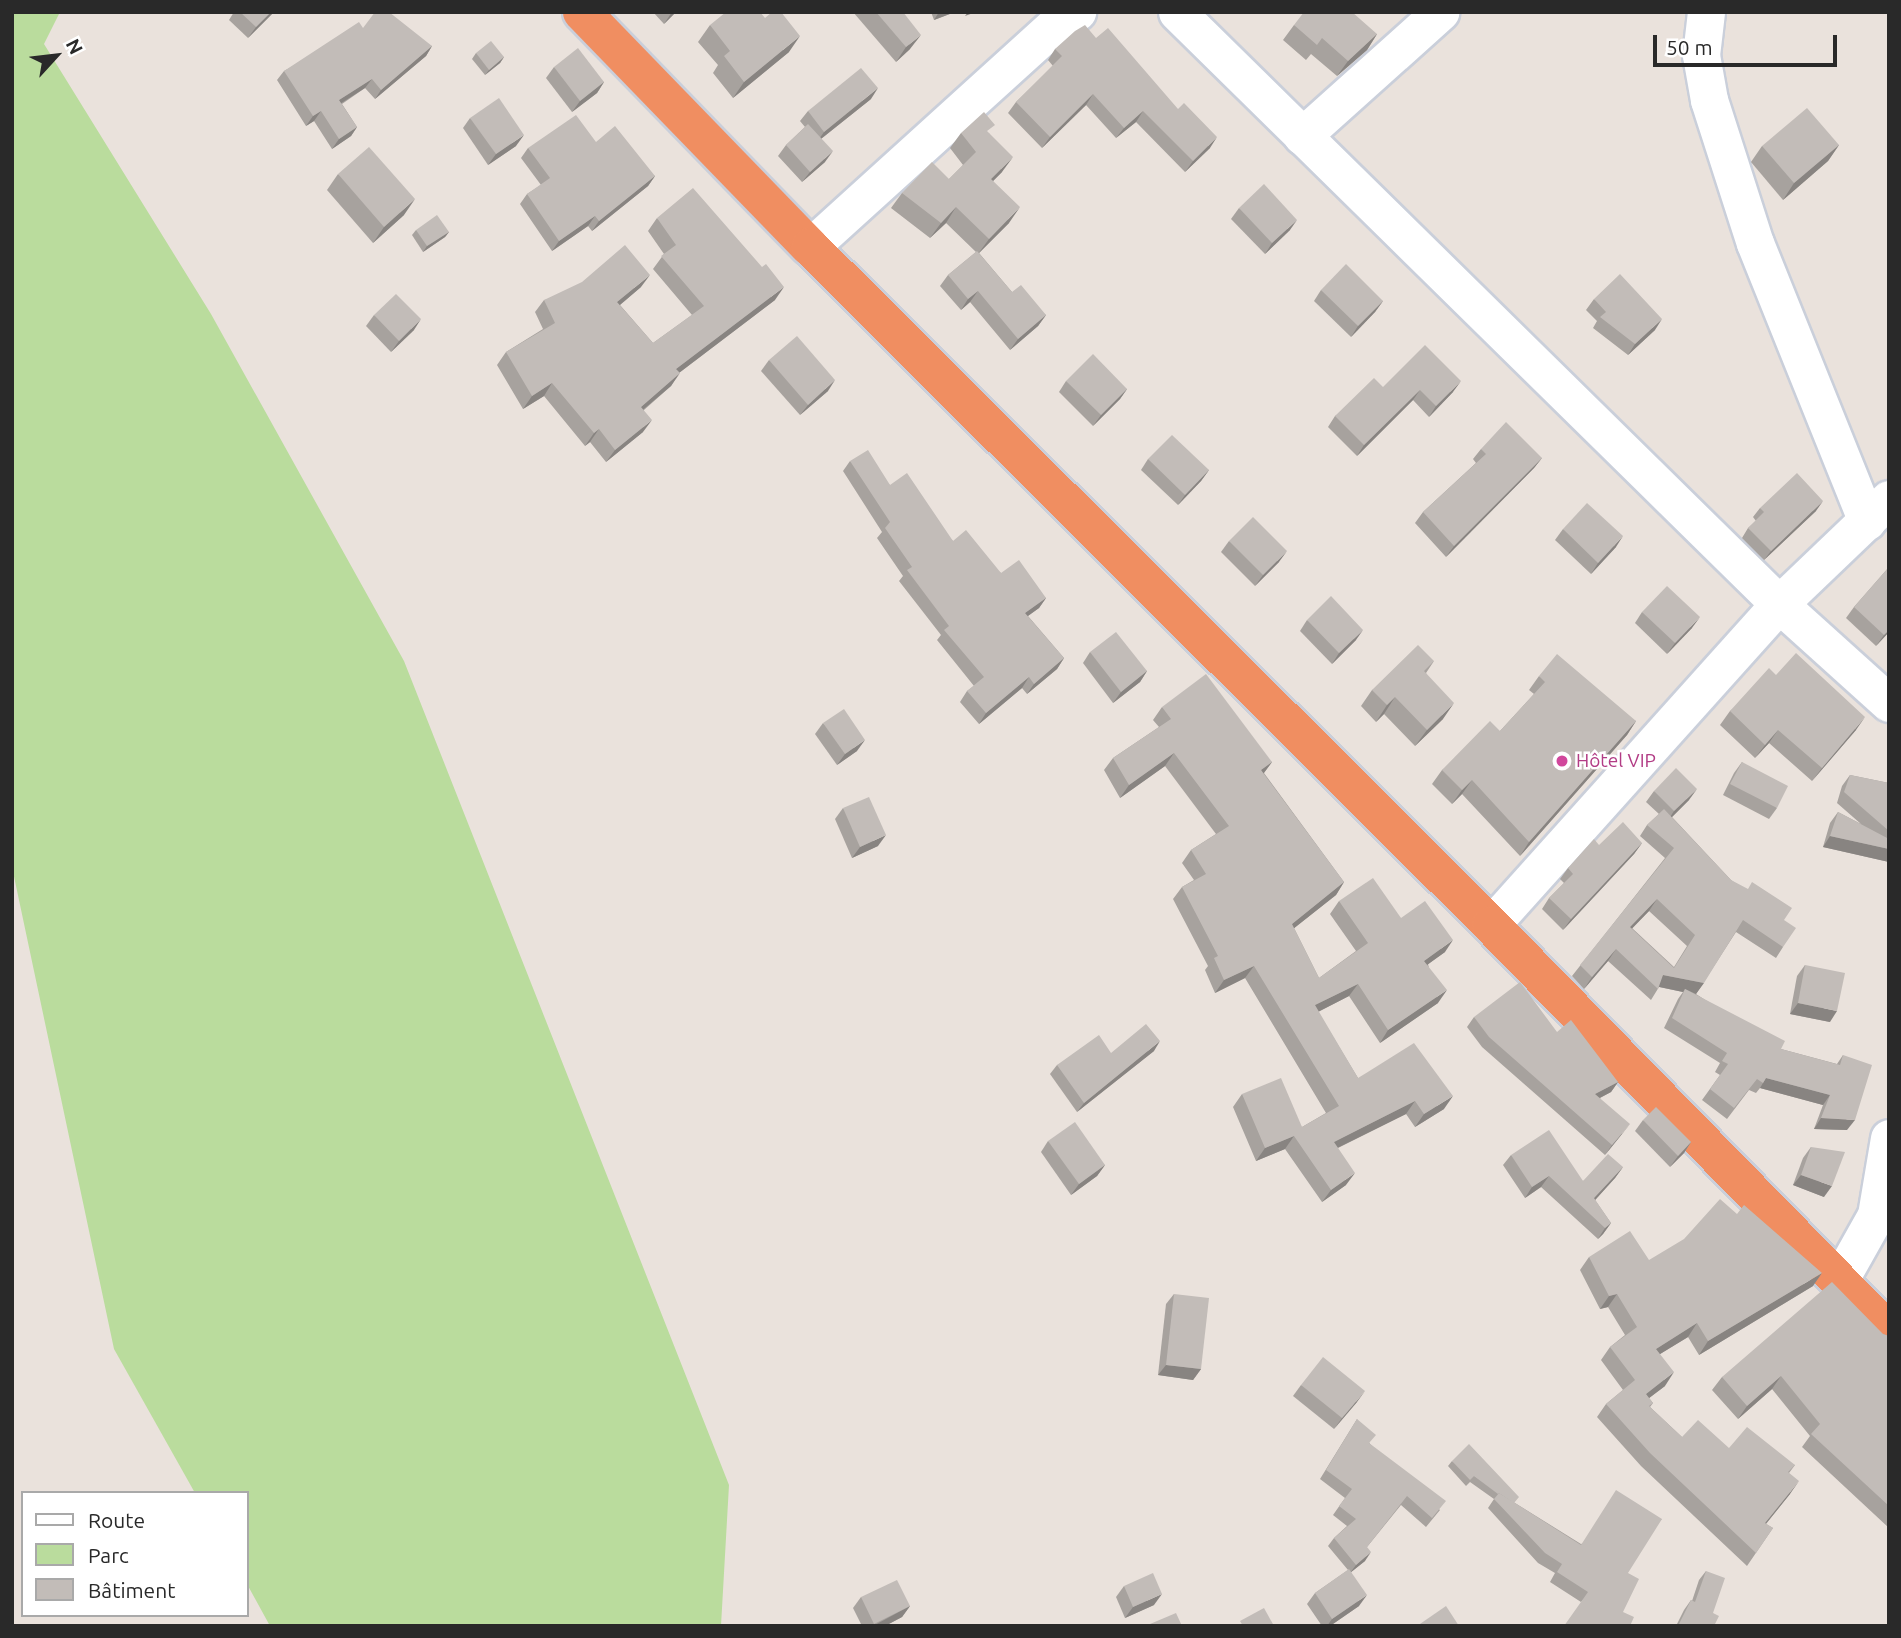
<!DOCTYPE html>
<html>
<head>
<meta charset="utf-8">
<style>
  body { margin:0 }
  #map { position:relative; width:1901px; height:1638px; overflow:hidden; background:#eae2dc; font-family:Ubuntu,sans-serif }
  div>[style] { position:absolute }
  [style*='--x'] { left:calc(var(--x)*1px); top:calc(var(--y)*1px); width:calc(var(--w)*1px); rotate:calc(var(--a)*1deg) }
  .green>* { inset:0; background:#badc9d }
  .roads { filter:drop-shadow(2px 0 #cacfda) drop-shadow(-2px 0 #cacfda) drop-shadow(0 2px #cacfda) drop-shadow(0 -2px #cacfda) }
  .minor>* { height:37px; margin:-18.5px; padding:0 18.5px; transform-origin:18.5px; border-radius:18.5px; background:#fff }
  .highway>* { height:38px; margin:-19px; padding:0 19px; transform-origin:19px; border-radius:19px; background:#f08e61 }
  .wall>* { inset:0; background:#a7a29e }
  .shaded-wall>* { inset:0; background:#888481 }
  .building>* { inset:0; background:#c2bcb8 }
  .dots>* { width:19px; height:19px; translate:-50% -50%; box-sizing:border-box; border:4px solid #fff; border-radius:50% }
  span { translate:-50% -50%; white-space:nowrap; text-align:center; line-height:1.15; -webkit-text-stroke:5px #fff; paint-order:stroke }
  .hotel-label { font-size:19px; color:#b23c85 }
  .left { translate:0 -50%; text-align:left }
  .frame { position:absolute; inset:0; border:14px solid #292929; pointer-events:none }
  .legend { position:absolute; left:21px; top:1491px; width:228px; height:126px; box-sizing:border-box; background:#fff; border:2px solid #a9a9a9; margin:0; padding:9px 12px; list-style:none; font-size:21px; color:#292929 }
  .legend li { display:flex; align-items:center; gap:14px; height:35px }
  .legend b { width:35px; border:2px solid #a9a9a9 }
  .north { position:absolute; left:21px; top:21px; width:70px; height:70px; -webkit-text-stroke:5px #fff; paint-order:stroke; rotate:63deg; font-size:19px; font-weight:700; line-height:28px; text-align:center; color:#292929 }
  .north::after { content:''; display:block; margin:auto; width:24px; height:32px; background:#292929; clip-path:polygon(50% 0,100% 100%,50% 72%,0 100%) }
  .scale { position:absolute; left:1653px; top:35px; width:184px; height:32px; box-sizing:border-box; border:4px solid #292929; border-top:0; padding-left:9px; font-size:21px; line-height:24px; white-space:nowrap; color:#292929; -webkit-text-stroke:5px #fff; paint-order:stroke }
</style>
</head>
<body>
<div id="map">
  <div class="green">
    <div style="clip-path:polygon(12px 12px,60px 12px,44px 44px,211px 314px,404px 661px,729px 1485px,721px 1626px,270px 1626px,247px 1584px,247px 1493px,195px 1493px,114px 1349px,12px 867px)"></div>
  </div>
  <div class="roads">
    <div class="minor">
      <div style="--x:1177;--y:12;--w:844;--a:44.52"></div>
      <div style="--x:1779;--y:604;--w:148;--a:42"></div>
      <div style="--x:1706;--y:12;--w:43;--a:96.6"></div>
      <div style="--x:1701;--y:55;--w:46;--a:79.9"></div>
      <div style="--x:1709;--y:100;--w:150;--a:72.2"></div>
      <div style="--x:1755;--y:243;--w:300;--a:68.1"></div>
      <div style="--x:1302;--y:136;--w:186;--a:-41.9"></div>
      <div style="--x:810;--y:247;--w:331;--a:-42.2"></div>
      <div style="--x:1055;--y:25;--w:26;--a:-31"></div>
      <div style="--x:1491;--y:925;--w:431;--a:-48.1"></div>
      <div style="--x:1779;--y:604;--w:152;--a:-43.7"></div>
      <div style="--x:1839;--y:1281;--w:76;--a:-60.7"></div>
      <div style="--x:1876;--y:1215;--w:78;--a:-80.4"></div>
    </div>
    <div class="highway">
      <div style="--x:582;--y:12;--w:327;--a:45.9"></div>
      <div style="--x:810;--y:247;--w:961;--a:44.87"></div>
      <div style="--x:1491;--y:925;--w:569;--a:45.64"></div>
    </div>
  </div>
  <div class="wall">
    <div style="clip-path:polygon(234px 12px,274px 12px,248px 38px,229px 20px)"></div>
    <div style="clip-path:polygon(653px 12px,676px 12px,664px 24px)"></div>
    <div style="clip-path:polygon(853px 12px,903px 12px,910px 49px,896px 62px)"></div>
    <div style="clip-path:polygon(931px 12px,955px 12px,934px 20px)"></div>
    <div style="clip-path:polygon(710px 25px,789px 52px,733px 98px,713px 73px,718px 65px,698px 42px)"></div>
    <div style="clip-path:polygon(1294px 25px,1377px 34px,1367px 50px,1337px 76px,1311px 54px,1306px 60px,1283px 40px)"></div>
    <div style="clip-path:polygon(363px 28px,432px 46px,426px 56px,375px 99px,365px 88px,342px 104px,357px 127px,351px 136px,332px 149px,314px 121px,306px 126px,277px 80px,284px 71px)"></div>
    <div style="clip-path:polygon(1096px 38px,1210px 148px,1185px 172px,1136px 122px,1116px 138px,1086px 105px,1042px 148px,1008px 113px,1016px 102px,1053px 66px,1048px 60px,1055px 49px)"></div>
    <div style="clip-path:polygon(476px 53px,504px 57px,500px 63px,485px 75px,472px 59px)"></div>
    <div style="clip-path:polygon(554px 67px,604px 82px,597px 93px,572px 112px,546px 78px)"></div>
    <div style="clip-path:polygon(871px 99px,821px 139px,825px 162px,802px 182px,778px 156px,786px 145px,805px 127px,800px 121px,808px 111px)"></div>
    <div style="clip-path:polygon(470px 118px,516px 146px,488px 165px,463px 128px)"></div>
    <div style="clip-path:polygon(961px 133px,989px 133px,1002px 172px,993px 181px,1009px 223px,979px 253px,1012px 292px,1046px 315px,1038px 326px,1010px 350px,970px 302px,961px 310px,940px 286px,948px 275px,976px 252px,946px 223px,930px 238px,891px 208px,902px 193px,949px 179px,963px 165px,950px 148px)"></div>
    <div style="clip-path:polygon(596px 142px,655px 176px,648px 186px,592px 231px,588px 226px,552px 251px,520px 204px,527px 194px,541px 185px,521px 158px,528px 148px)"></div>
    <div style="clip-path:polygon(1839px 145px,1828px 161px,1783px 200px,1751px 162px,1762px 146px)"></div>
    <div style="clip-path:polygon(338px 174px,404px 215px,373px 243px,327px 190px)"></div>
    <div style="clip-path:polygon(1239px 208px,1290px 230px,1265px 254px,1231px 219px)"></div>
    <div style="clip-path:polygon(657px 218px,775px 300px,679px 373px,671px 386px,644px 410px,643px 432px,606px 462px,590px 442px,585px 446px,544px 396px,523px 409px,497px 365px,506px 352px,543px 329px,535px 312px,544px 300px,641px 287px,620px 305px,653px 343px,692px 315px,653px 269px,664px 254px,648px 231px)"></div>
    <div style="clip-path:polygon(416px 230px,449px 232px,445px 237px,423px 252px,412px 235px)"></div>
    <div style="clip-path:polygon(1321px 290px,1383px 301px,1375px 312px,1351px 337px,1314px 301px)"></div>
    <div style="clip-path:polygon(1594px 299px,1655px 330px,1628px 355px,1593px 328px,1597px 321px,1586px 310px)"></div>
    <div style="clip-path:polygon(374px 315px,414px 330px,391px 352px,366px 326px)"></div>
    <div style="clip-path:polygon(769px 360px,828px 391px,800px 415px,761px 371px)"></div>
    <div style="clip-path:polygon(1066px 381px,1127px 389px,1120px 399px,1093px 426px,1059px 392px)"></div>
    <div style="clip-path:polygon(1383px 387px,1453px 392px,1429px 417px,1413px 400px,1357px 456px,1328px 427px,1335px 416px)"></div>
    <div style="clip-path:polygon(1481px 449px,1542px 458px,1534px 468px,1446px 557px,1415px 523px,1423px 512px,1476px 463px,1473px 459px)"></div>
    <div style="clip-path:polygon(1148px 459px,1209px 470px,1201px 481px,1178px 505px,1141px 470px)"></div>
    <div style="clip-path:polygon(850px 461px,890px 485px,953px 541px,1001px 573px,1046px 598px,1039px 608px,1028px 616px,1064px 658px,1057px 669px,1027px 694px,1022px 688px,979px 724px,960px 702px,967px 691px,974px 686px,937px 640px,941px 635px,899px 581px,903px 576px,877px 538px,882px 532px,843px 471px)"></div>
    <div style="clip-path:polygon(1760px 508px,1816px 511px,1764px 560px,1742px 538px,1748px 528px,1756px 521px,1753px 517px)"></div>
    <div style="clip-path:polygon(1563px 529px,1616px 547px,1591px 574px,1555px 540px)"></div>
    <div style="clip-path:polygon(1229px 541px,1279px 562px,1255px 586px,1221px 552px)"></div>
    <div style="clip-path:polygon(1889px 567px,1889px 632px,1876px 646px,1846px 618px,1854px 607px)"></div>
    <div style="clip-path:polygon(1642px 612px,1692px 628px,1667px 654px,1635px 623px)"></div>
    <div style="clip-path:polygon(1307px 620px,1356px 640px,1332px 664px,1300px 631px)"></div>
    <div style="clip-path:polygon(1090px 652px,1147px 671px,1140px 682px,1113px 703px,1083px 663px)"></div>
    <div style="clip-path:polygon(1434px 661px,1426px 673px,1443px 719px,1415px 746px,1384px 714px,1376px 722px,1361px 706px,1372px 690px)"></div>
    <div style="clip-path:polygon(1776px 675px,1856px 730px,1812px 781px,1769px 743px,1755px 758px,1720px 725px,1730px 711px)"></div>
    <div style="clip-path:polygon(1539px 676px,1636px 721px,1627px 735px,1520px 856px,1462px 794px,1452px 804px,1432px 784px,1442px 770px,1500px 731px,1534px 694px,1529px 690px)"></div>
    <div style="clip-path:polygon(1162px 707px,1272px 762px,1264px 773px,1344px 882px,1336px 895px,1294px 928px,1319px 978px,1356px 951px,1330px 914px,1339px 901px,1401px 918px,1445px 952px,1428px 964px,1438px 1003px,1380px 1043px,1349px 996px,1318px 1012px,1358px 1078px,1444px 1109px,1415px 1127px,1406px 1114px,1338px 1148px,1346px 1185px,1322px 1202px,1285px 1149px,1256px 1161px,1233px 1107px,1242px 1094px,1302px 1127px,1326px 1113px,1245px 978px,1215px 993px,1205px 970px,1208px 966px,1173px 899px,1182px 887px,1194px 880px,1182px 863px,1191px 850px,1216px 834px,1165px 766px,1120px 798px,1104px 770px,1113px 758px,1159px 727px,1153px 720px)"></div>
    <div style="clip-path:polygon(823px 723px,857px 751px,837px 765px,815px 734px)"></div>
    <div style="clip-path:polygon(1742px 762px,1777px 808px,1769px 819px,1723px 795px,1734px 773px)"></div>
    <div style="clip-path:polygon(1850px 775px,1889px 783px,1889px 862px,1823px 847px,1830px 823px,1838px 812px,1861px 824px,1837px 803px,1842px 786px)"></div>
    <div style="clip-path:polygon(evenodd,1654px 791px,1689px 800px,1672px 817px,1731px 880px,1784px 920px,1783px 947px,1776px 958px,1736px 932px,1696px 994px,1781px 1049px,1837px 1064px,1843px 1055px,1847px 1130px,1814px 1129px,1823px 1105px,1760px 1088px,1756px 1093px,1749px 1090px,1727px 1119px,1702px 1100px,1720px 1075px,1715px 1072px,1720px 1063px,1664px 1028px,1678px 999px,1683px 992px,1659px 987px,1651px 1000px,1608px 961px,1584px 989px,1572px 976px,1665px 858px,1640px 836px,1647px 825px,1659px 814px,1646px 802px,1654px 791px,1649px 911px,1687px 946px,1674px 967px,1632px 928px,1649px 911px)"></div>
    <div style="clip-path:polygon(843px 808px,878px 846px,852px 858px,835px 819px)"></div>
    <div style="clip-path:polygon(1642px 843px,1634px 854px,1563px 930px,1542px 909px,1549px 898px,1564px 883px,1560px 879px,1568px 868px,1599px 845px)"></div>
    <div style="clip-path:polygon(1805px 965px,1830px 1022px,1790px 1014px,1797px 976px)"></div>
    <div style="clip-path:polygon(1474px 1017px,1557px 1032px,1618px 1082px,1611px 1092px,1600px 1098px,1622px 1134px,1605px 1155px,1482px 1047px,1467px 1027px)"></div>
    <div style="clip-path:polygon(1154px 1051px,1077px 1112px,1050px 1074px,1057px 1065px,1111px 1053px)"></div>
    <div style="clip-path:polygon(1643px 1120px,1691px 1142px,1684px 1153px,1670px 1167px,1635px 1131px)"></div>
    <div style="clip-path:polygon(1048px 1141px,1105px 1165px,1097px 1176px,1071px 1195px,1041px 1152px)"></div>
    <div style="clip-path:polygon(1811px 1147px,1824px 1197px,1793px 1185px,1803px 1158px)"></div>
    <div style="clip-path:polygon(1511px 1155px,1583px 1181px,1623px 1167px,1615px 1178px,1595px 1200px,1611px 1223px,1603px 1234px,1598px 1239px,1541px 1187px,1525px 1198px,1503px 1165px)"></div>
    <div style="clip-path:polygon(1589px 1257px,1649px 1260px,1813px 1286px,1699px 1355px,1688px 1337px,1660px 1354px,1665px 1386px,1649px 1398px,1653px 1403px,1650px 1407px,1682px 1437px,1795px 1465px,1789px 1473px,1790px 1494px,1766px 1524px,1773px 1528px,1747px 1566px,1641px 1466px,1597px 1417px,1606px 1404px,1623px 1390px,1601px 1360px,1610px 1347px,1625px 1335px,1608px 1307px,1600px 1309px,1580px 1270px)"></div>
    <div style="clip-path:polygon(1174px 1294px,1201px 1369px,1193px 1380px,1158px 1375px,1166px 1304px)"></div>
    <div style="clip-path:polygon(1883px 1334px,1889px 1336px,1889px 1528px,1802px 1447px,1810px 1436px,1772px 1389px,1738px 1419px,1712px 1390px,1722px 1377px)"></div>
    <div style="clip-path:polygon(1301px 1385px,1357px 1402px,1334px 1429px,1293px 1396px)"></div>
    <div style="clip-path:polygon(1357px 1419px,1370px 1444px,1440px 1510px,1426px 1527px,1401px 1505px,1367px 1547px,1365px 1561px,1351px 1572px,1359px 1606px,1330px 1626px,1322px 1626px,1307px 1604px,1315px 1593px,1348px 1570px,1328px 1546px,1334px 1538px,1347px 1526px,1333px 1515px,1345px 1498px,1320px 1479px)"></div>
    <div style="clip-path:polygon(1452px 1461px,1515px 1503px,1581px 1544px,1662px 1519px,1581px 1602px,1550px 1582px,1555px 1573px,1538px 1563px,1488px 1508px,1494px 1499px,1470px 1482px,1466px 1486px,1448px 1466px)"></div>
    <div style="clip-path:polygon(1706px 1571px,1713px 1613px,1714px 1626px,1676px 1626px,1684px 1610px,1691px 1600px,1692px 1601px,1699px 1580px)"></div>
    <div style="clip-path:polygon(1124px 1586px,1154px 1605px,1125px 1618px,1116px 1597px)"></div>
    <div style="clip-path:polygon(861px 1597px,910px 1606px,902px 1617px,885px 1626px,862px 1626px,853px 1608px)"></div>
  </div>
  <div class="shaded-wall">
    <div style="clip-path:polygon(271px 12px,274px 12px,248px 38px,256px 27px)"></div>
    <div style="clip-path:polygon(672px 12px,676px 12px,664px 24px)"></div>
    <div style="clip-path:polygon(939px 12px,955px 12px,934px 20px)"></div>
    <div style="clip-path:polygon(968px 12px,976px 12px,965px 16px)"></div>
    <div style="clip-path:polygon(1377px 34px,1367px 50px,1337px 76px,1348px 61px)"></div>
    <div style="clip-path:polygon(921px 35px,910px 49px,896px 62px,906px 47px)"></div>
    <div style="clip-path:polygon(800px 36px,789px 52px,733px 98px,744px 82px)"></div>
    <div style="clip-path:polygon(432px 46px,426px 56px,375px 99px,381px 90px)"></div>
    <div style="clip-path:polygon(504px 57px,500px 63px,485px 75px,489px 70px)"></div>
    <div style="clip-path:polygon(372px 79px,365px 88px,332px 109px,339px 100px)"></div>
    <div style="clip-path:polygon(604px 82px,597px 93px,572px 112px,580px 101px)"></div>
    <div style="clip-path:polygon(878px 88px,871px 99px,817px 142px,824px 132px)"></div>
    <div style="clip-path:polygon(1093px 94px,1086px 105px,1042px 148px,1050px 137px)"></div>
    <div style="clip-path:polygon(321px 111px,314px 121px,306px 126px,313px 116px)"></div>
    <div style="clip-path:polygon(1143px 111px,1136px 122px,1116px 138px,1124px 128px)"></div>
    <div style="clip-path:polygon(357px 127px,351px 136px,332px 149px,339px 139px)"></div>
    <div style="clip-path:polygon(524px 135px,516px 146px,488px 165px,496px 154px)"></div>
    <div style="clip-path:polygon(1217px 137px,1210px 148px,1185px 172px,1193px 161px)"></div>
    <div style="clip-path:polygon(1839px 145px,1828px 161px,1783px 200px,1794px 183px)"></div>
    <div style="clip-path:polygon(833px 151px,825px 162px,802px 182px,810px 172px)"></div>
    <div style="clip-path:polygon(1013px 157px,1002px 172px,980px 194px,991px 179px)"></div>
    <div style="clip-path:polygon(655px 176px,648px 186px,592px 231px,599px 221px)"></div>
    <div style="clip-path:polygon(415px 199px,404px 215px,373px 243px,384px 227px)"></div>
    <div style="clip-path:polygon(956px 207px,946px 223px,930px 238px,941px 223px)"></div>
    <div style="clip-path:polygon(1020px 207px,1009px 223px,978px 254px,989px 239px)"></div>
    <div style="clip-path:polygon(595px 216px,588px 226px,552px 251px,559px 241px)"></div>
    <div style="clip-path:polygon(1297px 220px,1290px 230px,1265px 254px,1272px 243px)"></div>
    <div style="clip-path:polygon(449px 232px,445px 237px,423px 252px,427px 246px)"></div>
    <div style="clip-path:polygon(650px 275px,641px 287px,608px 315px,617px 302px)"></div>
    <div style="clip-path:polygon(784px 287px,775px 300px,667px 382px,676px 369px)"></div>
    <div style="clip-path:polygon(978px 291px,970px 302px,961px 310px,968px 299px)"></div>
    <div style="clip-path:polygon(1383px 301px,1375px 312px,1351px 337px,1358px 326px)"></div>
    <div style="clip-path:polygon(1046px 315px,1038px 326px,1010px 350px,1018px 339px)"></div>
    <div style="clip-path:polygon(421px 319px,414px 330px,391px 352px,399px 341px)"></div>
    <div style="clip-path:polygon(1662px 319px,1655px 330px,1628px 355px,1635px 344px)"></div>
    <div style="clip-path:polygon(680px 373px,671px 386px,632px 419px,641px 407px)"></div>
    <div style="clip-path:polygon(835px 380px,828px 391px,800px 415px,808px 405px)"></div>
    <div style="clip-path:polygon(1461px 381px,1453px 392px,1429px 417px,1436px 406px)"></div>
    <div style="clip-path:polygon(552px 383px,544px 396px,523px 409px,532px 396px)"></div>
    <div style="clip-path:polygon(1127px 389px,1120px 399px,1093px 426px,1101px 415px)"></div>
    <div style="clip-path:polygon(1420px 390px,1413px 400px,1357px 456px,1364px 445px)"></div>
    <div style="clip-path:polygon(652px 420px,643px 432px,606px 462px,615px 450px)"></div>
    <div style="clip-path:polygon(599px 429px,590px 442px,585px 446px,594px 433px)"></div>
    <div style="clip-path:polygon(1542px 458px,1534px 468px,1446px 557px,1454px 546px)"></div>
    <div style="clip-path:polygon(1209px 470px,1201px 481px,1178px 505px,1185px 495px)"></div>
    <div style="clip-path:polygon(1823px 501px,1816px 511px,1764px 560px,1771px 551px)"></div>
    <div style="clip-path:polygon(1623px 536px,1616px 547px,1591px 574px,1598px 563px)"></div>
    <div style="clip-path:polygon(1287px 551px,1279px 562px,1255px 586px,1263px 575px)"></div>
    <div style="clip-path:polygon(1046px 598px,1039px 608px,1018px 623px,1025px 613px)"></div>
    <div style="clip-path:polygon(1700px 617px,1692px 628px,1667px 654px,1675px 643px)"></div>
    <div style="clip-path:polygon(1363px 630px,1356px 640px,1332px 664px,1339px 653px)"></div>
    <div style="clip-path:polygon(1889px 630px,1889px 632px,1876px 646px,1884px 635px)"></div>
    <div style="clip-path:polygon(1064px 658px,1057px 669px,1027px 694px,1034px 684px)"></div>
    <div style="clip-path:polygon(1147px 671px,1140px 682px,1113px 703px,1121px 692px)"></div>
    <div style="clip-path:polygon(1029px 677px,1022px 688px,979px 724px,986px 713px)"></div>
    <div style="clip-path:polygon(1395px 697px,1384px 714px,1376px 722px,1387px 705px)"></div>
    <div style="clip-path:polygon(1454px 703px,1443px 719px,1415px 746px,1427px 730px)"></div>
    <div style="clip-path:polygon(1865px 717px,1856px 730px,1812px 781px,1822px 768px)"></div>
    <div style="clip-path:polygon(1636px 721px,1627px 735px,1520px 856px,1529px 842px)"></div>
    <div style="clip-path:polygon(1778px 730px,1769px 743px,1755px 758px,1765px 745px)"></div>
    <div style="clip-path:polygon(865px 740px,857px 751px,837px 765px,845px 754px)"></div>
    <div style="clip-path:polygon(1174px 753px,1165px 766px,1120px 798px,1129px 785px)"></div>
    <div style="clip-path:polygon(1272px 762px,1263px 774px,1261px 770px)"></div>
    <div style="clip-path:polygon(1472px 780px,1462px 794px,1452px 804px,1462px 790px)"></div>
    <div style="clip-path:polygon(1697px 789px,1689px 800px,1667px 822px,1674px 811px)"></div>
    <div style="clip-path:polygon(886px 835px,878px 846px,852px 858px,860px 847px)"></div>
    <div style="clip-path:polygon(1830px 836px,1889px 849px,1889px 862px,1823px 847px)"></div>
    <div style="clip-path:polygon(1642px 843px,1634px 854px,1563px 930px,1571px 919px)"></div>
    <div style="clip-path:polygon(1344px 882px,1336px 895px,1283px 937px,1292px 924px)"></div>
    <div style="clip-path:polygon(1657px 899px,1649px 911px,1623px 938px,1630px 927px)"></div>
    <div style="clip-path:polygon(1453px 940px,1445px 952px,1416px 973px,1424px 961px)"></div>
    <div style="clip-path:polygon(1616px 949px,1608px 961px,1584px 989px,1592px 977px)"></div>
    <div style="clip-path:polygon(1254px 966px,1245px 978px,1215px 993px,1224px 980px)"></div>
    <div style="clip-path:polygon(1663px 975px,1704px 983px,1696px 994px,1685px 989px,1683px 992px,1655px 986px)"></div>
    <div style="clip-path:polygon(1358px 984px,1349px 996px,1306px 1018px,1315px 1005px)"></div>
    <div style="clip-path:polygon(1447px 990px,1438px 1003px,1380px 1043px,1388px 1030px)"></div>
    <div style="clip-path:polygon(1798px 1003px,1837px 1011px,1830px 1022px,1790px 1014px)"></div>
    <div style="clip-path:polygon(1160px 1041px,1154px 1051px,1077px 1112px,1084px 1103px)"></div>
    <div style="clip-path:polygon(1766px 1078px,1830px 1095px,1823px 1105px,1760px 1088px)"></div>
    <div style="clip-path:polygon(1618px 1082px,1611px 1092px,1588px 1104px,1595px 1094px)"></div>
    <div style="clip-path:polygon(1453px 1096px,1444px 1109px,1415px 1127px,1424px 1114px)"></div>
    <div style="clip-path:polygon(1415px 1101px,1406px 1114px,1325px 1154px,1334px 1142px)"></div>
    <div style="clip-path:polygon(1821px 1118px,1855px 1120px,1847px 1130px,1814px 1129px)"></div>
    <div style="clip-path:polygon(1630px 1124px,1622px 1134px,1605px 1155px,1612px 1145px)"></div>
    <div style="clip-path:polygon(1294px 1136px,1285px 1149px,1256px 1161px,1265px 1148px)"></div>
    <div style="clip-path:polygon(1691px 1142px,1684px 1153px,1670px 1167px,1678px 1156px)"></div>
    <div style="clip-path:polygon(1105px 1165px,1097px 1176px,1071px 1195px,1079px 1184px)"></div>
    <div style="clip-path:polygon(1623px 1167px,1615px 1178px,1587px 1209px,1594px 1198px)"></div>
    <div style="clip-path:polygon(1355px 1173px,1346px 1185px,1322px 1202px,1331px 1190px)"></div>
    <div style="clip-path:polygon(1801px 1175px,1832px 1186px,1824px 1197px,1793px 1185px)"></div>
    <div style="clip-path:polygon(1549px 1176px,1541px 1187px,1525px 1198px,1532px 1187px)"></div>
    <div style="clip-path:polygon(1611px 1223px,1603px 1234px,1598px 1239px,1605px 1228px)"></div>
    <div style="clip-path:polygon(1822px 1273px,1813px 1286px,1699px 1355px,1708px 1341px)"></div>
    <div style="clip-path:polygon(1617px 1294px,1608px 1307px,1600px 1309px,1609px 1296px)"></div>
    <div style="clip-path:polygon(1697px 1323px,1688px 1337px,1647px 1362px,1656px 1349px)"></div>
    <div style="clip-path:polygon(1166px 1365px,1201px 1369px,1193px 1380px,1158px 1375px)"></div>
    <div style="clip-path:polygon(1674px 1372px,1665px 1386px,1636px 1408px,1646px 1394px)"></div>
    <div style="clip-path:polygon(1781px 1376px,1772px 1389px,1738px 1419px,1747px 1406px)"></div>
    <div style="clip-path:polygon(1365px 1391px,1357px 1402px,1334px 1429px,1342px 1418px)"></div>
    <div style="clip-path:polygon(1799px 1481px,1790px 1494px,1756px 1536px,1765px 1523px)"></div>
    <div style="clip-path:polygon(1371px 1552px,1365px 1561px,1350px 1573px,1356px 1565px)"></div>
    <div style="clip-path:polygon(1162px 1594px,1154px 1605px,1125px 1618px,1133px 1607px)"></div>
    <div style="clip-path:polygon(1367px 1595px,1359px 1606px,1330px 1626px,1327px 1626px,1332px 1619px)"></div>
    <div style="clip-path:polygon(910px 1606px,902px 1617px,885px 1626px,873px 1626px)"></div>
  </div>
  <div class="building">
    <div style="clip-path:polygon(240px 12px,271px 12px,256px 27px)"></div>
    <div style="clip-path:polygon(375px 12px,389px 12px,432px 46px,381px 90px,372px 79px,339px 100px,357px 127px,339px 139px,321px 111px,313px 116px,284px 71px,359px 22px,363px 28px)"></div>
    <div style="clip-path:polygon(726px 12px,760px 12px,765px 18px,772px 12px,781px 12px,800px 36px,744px 82px,724px 56px,730px 51px,710px 25px)"></div>
    <div style="clip-path:polygon(876px 12px,903px 12px,921px 35px,906px 47px)"></div>
    <div style="clip-path:polygon(1304px 12px,1352px 12px,1377px 34px,1348px 61px,1322px 38px,1317px 45px,1294px 25px)"></div>
    <div style="clip-path:polygon(1085px 25px,1096px 38px,1108px 28px,1178px 109px,1184px 103px,1217px 137px,1193px 161px,1143px 111px,1124px 128px,1093px 94px,1050px 137px,1016px 102px,1062px 56px,1055px 49px,1075px 31px)"></div>
    <div style="clip-path:polygon(491px 41px,504px 57px,489px 70px,476px 53px)"></div>
    <div style="clip-path:polygon(578px 48px,604px 82px,580px 101px,554px 67px)"></div>
    <div style="clip-path:polygon(861px 68px,878px 88px,824px 132px,808px 111px)"></div>
    <div style="clip-path:polygon(499px 98px,524px 135px,496px 154px,470px 118px)"></div>
    <div style="clip-path:polygon(1807px 108px,1839px 145px,1794px 183px,1762px 146px)"></div>
    <div style="clip-path:polygon(984px 112px,995px 125px,987px 131px,1013px 157px,991px 179px,1020px 207px,989px 239px,956px 207px,941px 223px,902px 193px,932px 162px,949px 179px,976px 152px,961px 133px)"></div>
    <div style="clip-path:polygon(576px 115px,596px 142px,615px 126px,655px 176px,599px 221px,595px 216px,559px 241px,527px 194px,550px 178px,528px 148px)"></div>
    <div style="clip-path:polygon(808px 124px,833px 151px,810px 172px,786px 145px)"></div>
    <div style="clip-path:polygon(369px 147px,415px 199px,384px 227px,338px 174px)"></div>
    <div style="clip-path:polygon(1264px 184px,1297px 220px,1272px 243px,1239px 208px)"></div>
    <div style="clip-path:polygon(693px 188px,762px 267px,766px 264px,784px 287px,676px 369px,680px 373px,641px 407px,652px 420px,615px 450px,599px 429px,594px 433px,552px 383px,532px 396px,506px 352px,555px 323px,544px 300px,582px 282px,625px 245px,650px 275px,617px 302px,653px 343px,704px 306px,661px 256px,676px 245px,657px 218px)"></div>
    <div style="clip-path:polygon(437px 215px,449px 232px,427px 246px,416px 230px)"></div>
    <div style="clip-path:polygon(977px 251px,1012px 292px,1021px 285px,1046px 315px,1018px 339px,978px 291px,968px 299px,948px 275px)"></div>
    <div style="clip-path:polygon(1346px 264px,1383px 301px,1358px 326px,1321px 290px)"></div>
    <div style="clip-path:polygon(1620px 274px,1662px 319px,1635px 344px,1600px 317px,1606px 312px,1594px 299px)"></div>
    <div style="clip-path:polygon(396px 294px,421px 319px,399px 341px,374px 315px)"></div>
    <div style="clip-path:polygon(797px 336px,835px 380px,808px 405px,769px 360px)"></div>
    <div style="clip-path:polygon(1425px 345px,1461px 381px,1436px 406px,1420px 390px,1364px 445px,1335px 416px,1374px 378px,1383px 387px)"></div>
    <div style="clip-path:polygon(1093px 354px,1127px 389px,1101px 415px,1066px 381px)"></div>
    <div style="clip-path:polygon(1506px 422px,1542px 458px,1454px 546px,1423px 512px,1486px 454px,1481px 449px)"></div>
    <div style="clip-path:polygon(1172px 435px,1209px 470px,1185px 495px,1148px 459px)"></div>
    <div style="clip-path:polygon(868px 450px,890px 485px,907px 473px,953px 541px,966px 530px,1001px 573px,1019px 560px,1046px 598px,1025px 613px,1064px 658px,1034px 684px,1029px 677px,986px 713px,967px 691px,984px 677px,944px 630px,949px 626px,907px 570px,912px 567px,885px 528px,890px 522px,850px 461px)"></div>
    <div style="clip-path:polygon(1797px 473px,1823px 501px,1771px 551px,1748px 528px,1764px 512px,1760px 508px)"></div>
    <div style="clip-path:polygon(1587px 503px,1623px 536px,1598px 563px,1563px 529px)"></div>
    <div style="clip-path:polygon(1253px 517px,1287px 551px,1263px 575px,1229px 541px)"></div>
    <div style="clip-path:polygon(1889px 567px,1889px 630px,1884px 635px,1854px 607px)"></div>
    <div style="clip-path:polygon(1667px 586px,1700px 617px,1675px 643px,1642px 612px)"></div>
    <div style="clip-path:polygon(1331px 596px,1363px 630px,1339px 653px,1307px 620px)"></div>
    <div style="clip-path:polygon(1116px 632px,1147px 671px,1121px 692px,1090px 652px)"></div>
    <div style="clip-path:polygon(1418px 645px,1434px 661px,1424px 671px,1454px 703px,1427px 730px,1395px 697px,1387px 705px,1372px 690px)"></div>
    <div style="clip-path:polygon(1796px 653px,1865px 717px,1822px 768px,1778px 730px,1765px 745px,1730px 711px,1769px 668px,1776px 675px)"></div>
    <div style="clip-path:polygon(1557px 654px,1636px 721px,1529px 842px,1472px 780px,1462px 790px,1442px 770px,1490px 721px,1500px 731px,1545px 682px,1539px 676px)"></div>
    <div style="clip-path:polygon(1206px 674px,1272px 762px,1261px 770px,1344px 882px,1292px 924px,1319px 978px,1368px 943px,1339px 901px,1373px 878px,1401px 918px,1425px 901px,1453px 940px,1424px 961px,1447px 990px,1388px 1030px,1358px 984px,1315px 1005px,1358px 1078px,1414px 1043px,1453px 1096px,1424px 1114px,1415px 1101px,1334px 1142px,1355px 1173px,1331px 1190px,1294px 1136px,1265px 1148px,1242px 1094px,1281px 1078px,1302px 1127px,1339px 1106px,1254px 966px,1224px 980px,1214px 958px,1218px 956px,1182px 887px,1206px 874px,1191px 850px,1229px 826px,1174px 753px,1129px 785px,1113px 758px,1171px 719px,1162px 707px)"></div>
    <div style="clip-path:polygon(844px 709px,865px 740px,845px 754px,823px 723px)"></div>
    <div style="clip-path:polygon(1742px 762px,1788px 786px,1777px 808px,1730px 784px)"></div>
    <div style="clip-path:polygon(1676px 768px,1697px 789px,1674px 811px,1654px 791px)"></div>
    <div style="clip-path:polygon(1850px 775px,1889px 783px,1889px 831px,1844px 792px)"></div>
    <div style="clip-path:polygon(869px 797px,886px 835px,860px 847px,843px 808px)"></div>
    <div style="clip-path:polygon(evenodd,1664px 809px,1731px 880px,1748px 889px,1752px 882px,1792px 908px,1784px 920px,1796px 928px,1783px 947px,1743px 920px,1704px 983px,1663px 975px,1658px 989px,1616px 949px,1592px 977px,1580px 965px,1674px 848px,1647px 825px,1664px 809px,1657px 899px,1695px 935px,1674px 968px,1630px 927px,1657px 899px)"></div>
    <div style="clip-path:polygon(1838px 812px,1889px 839px,1889px 849px,1830px 836px)"></div>
    <div style="clip-path:polygon(1623px 822px,1642px 843px,1571px 919px,1549px 898px,1573px 874px,1568px 868px,1594px 839px,1599px 845px)"></div>
    <div style="clip-path:polygon(1805px 965px,1845px 973px,1837px 1011px,1798px 1003px)"></div>
    <div style="clip-path:polygon(1520px 982px,1557px 1032px,1571px 1020px,1618px 1082px,1595px 1094px,1630px 1124px,1612px 1145px,1489px 1037px,1474px 1017px)"></div>
    <div style="clip-path:polygon(1685px 989px,1785px 1041px,1781px 1049px,1840px 1065px,1843px 1055px,1872px 1065px,1855px 1120px,1821px 1118px,1830px 1095px,1766px 1078px,1763px 1083px,1757px 1079px,1734px 1108px,1710px 1089px,1728px 1064px,1722px 1061px,1727px 1053px,1672px 1018px)"></div>
    <div style="clip-path:polygon(1146px 1024px,1160px 1041px,1084px 1103px,1057px 1065px,1099px 1035px,1111px 1053px)"></div>
    <div style="clip-path:polygon(1656px 1107px,1691px 1142px,1678px 1156px,1643px 1120px)"></div>
    <div style="clip-path:polygon(1075px 1122px,1105px 1165px,1079px 1184px,1048px 1141px)"></div>
    <div style="clip-path:polygon(1549px 1130px,1583px 1181px,1608px 1154px,1623px 1167px,1594px 1198px,1611px 1223px,1605px 1228px,1549px 1176px,1532px 1187px,1511px 1155px)"></div>
    <div style="clip-path:polygon(1811px 1147px,1845px 1152px,1832px 1186px,1801px 1175px)"></div>
    <div style="clip-path:polygon(1720px 1199px,1737px 1214px,1744px 1205px,1822px 1273px,1708px 1341px,1697px 1323px,1656px 1349px,1674px 1372px,1646px 1394px,1653px 1403px,1649px 1406px,1682px 1437px,1698px 1420px,1729px 1448px,1747px 1427px,1795px 1465px,1788px 1472px,1799px 1481px,1765px 1523px,1773px 1528px,1756px 1553px,1650px 1453px,1606px 1404px,1635px 1380px,1610px 1347px,1637px 1327px,1617px 1294px,1609px 1296px,1589px 1257px,1630px 1231px,1649px 1260px,1684px 1239px)"></div>
    <div style="clip-path:polygon(1832px 1282px,1883px 1334px,1889px 1336px,1889px 1506px,1811px 1434px,1820px 1424px,1781px 1376px,1747px 1406px,1722px 1377px)"></div>
    <div style="clip-path:polygon(1174px 1294px,1209px 1298px,1201px 1369px,1166px 1365px)"></div>
    <div style="clip-path:polygon(1323px 1357px,1365px 1391px,1342px 1418px,1301px 1385px)"></div>
    <div style="clip-path:polygon(1357px 1419px,1376px 1435px,1369px 1443px,1446px 1501px,1432px 1518px,1407px 1496px,1367px 1547px,1371px 1552px,1356px 1565px,1334px 1538px,1356px 1519px,1339px 1506px,1352px 1489px,1326px 1470px)"></div>
    <div style="clip-path:polygon(1469px 1444px,1519px 1497px,1514px 1503px,1499px 1493px,1498px 1494px,1474px 1476px,1470px 1480px,1452px 1461px)"></div>
    <div style="clip-path:polygon(1616px 1490px,1662px 1519px,1628px 1573px,1639px 1579px,1623px 1612px,1634px 1617px,1630px 1626px,1564px 1626px,1588px 1592px,1557px 1572px,1562px 1564px,1545px 1553px,1494px 1499px,1499px 1493px,1581px 1545px)"></div>
    <div style="clip-path:polygon(1349px 1569px,1367px 1595px,1332px 1619px,1315px 1593px)"></div>
    <div style="clip-path:polygon(1706px 1571px,1725px 1578px,1713px 1613px,1719px 1616px,1714px 1626px,1678px 1626px,1691px 1600px,1695px 1602px)"></div>
    <div style="clip-path:polygon(1153px 1573px,1162px 1594px,1133px 1607px,1124px 1586px)"></div>
    <div style="clip-path:polygon(897px 1580px,910px 1606px,874px 1624px,861px 1597px)"></div>
    <div style="clip-path:polygon(1446px 1606px,1459px 1626px,1417px 1626px)"></div>
    <div style="clip-path:polygon(1264px 1608px,1274px 1626px,1243px 1626px,1240px 1621px)"></div>
    <div style="clip-path:polygon(1176px 1613px,1182px 1626px,1151px 1626px,1150px 1624px)"></div>
  </div>
  <div class="dots">
    <div style="left:1562px;top:761px;background:#d1479c"></div>
  </div>
  <div class="hotel-label">
    <span class="left" style="left:1576px;top:761px">Hôtel VIP</span>
  </div>
  <div class="frame"></div>
  <ul class="legend">
  <li><b style="height:9px;background:#fff"></b>Route</li>
  <li><b style="height:19px;background:#badc9d"></b>Parc</li>
  <li><b style="height:19px;background:#c2bcb8"></b>Bâtiment</li>
  </ul>
  <div class="north">N</div>
  <div class="scale">50 m</div>
</div>
</body>
</html>
